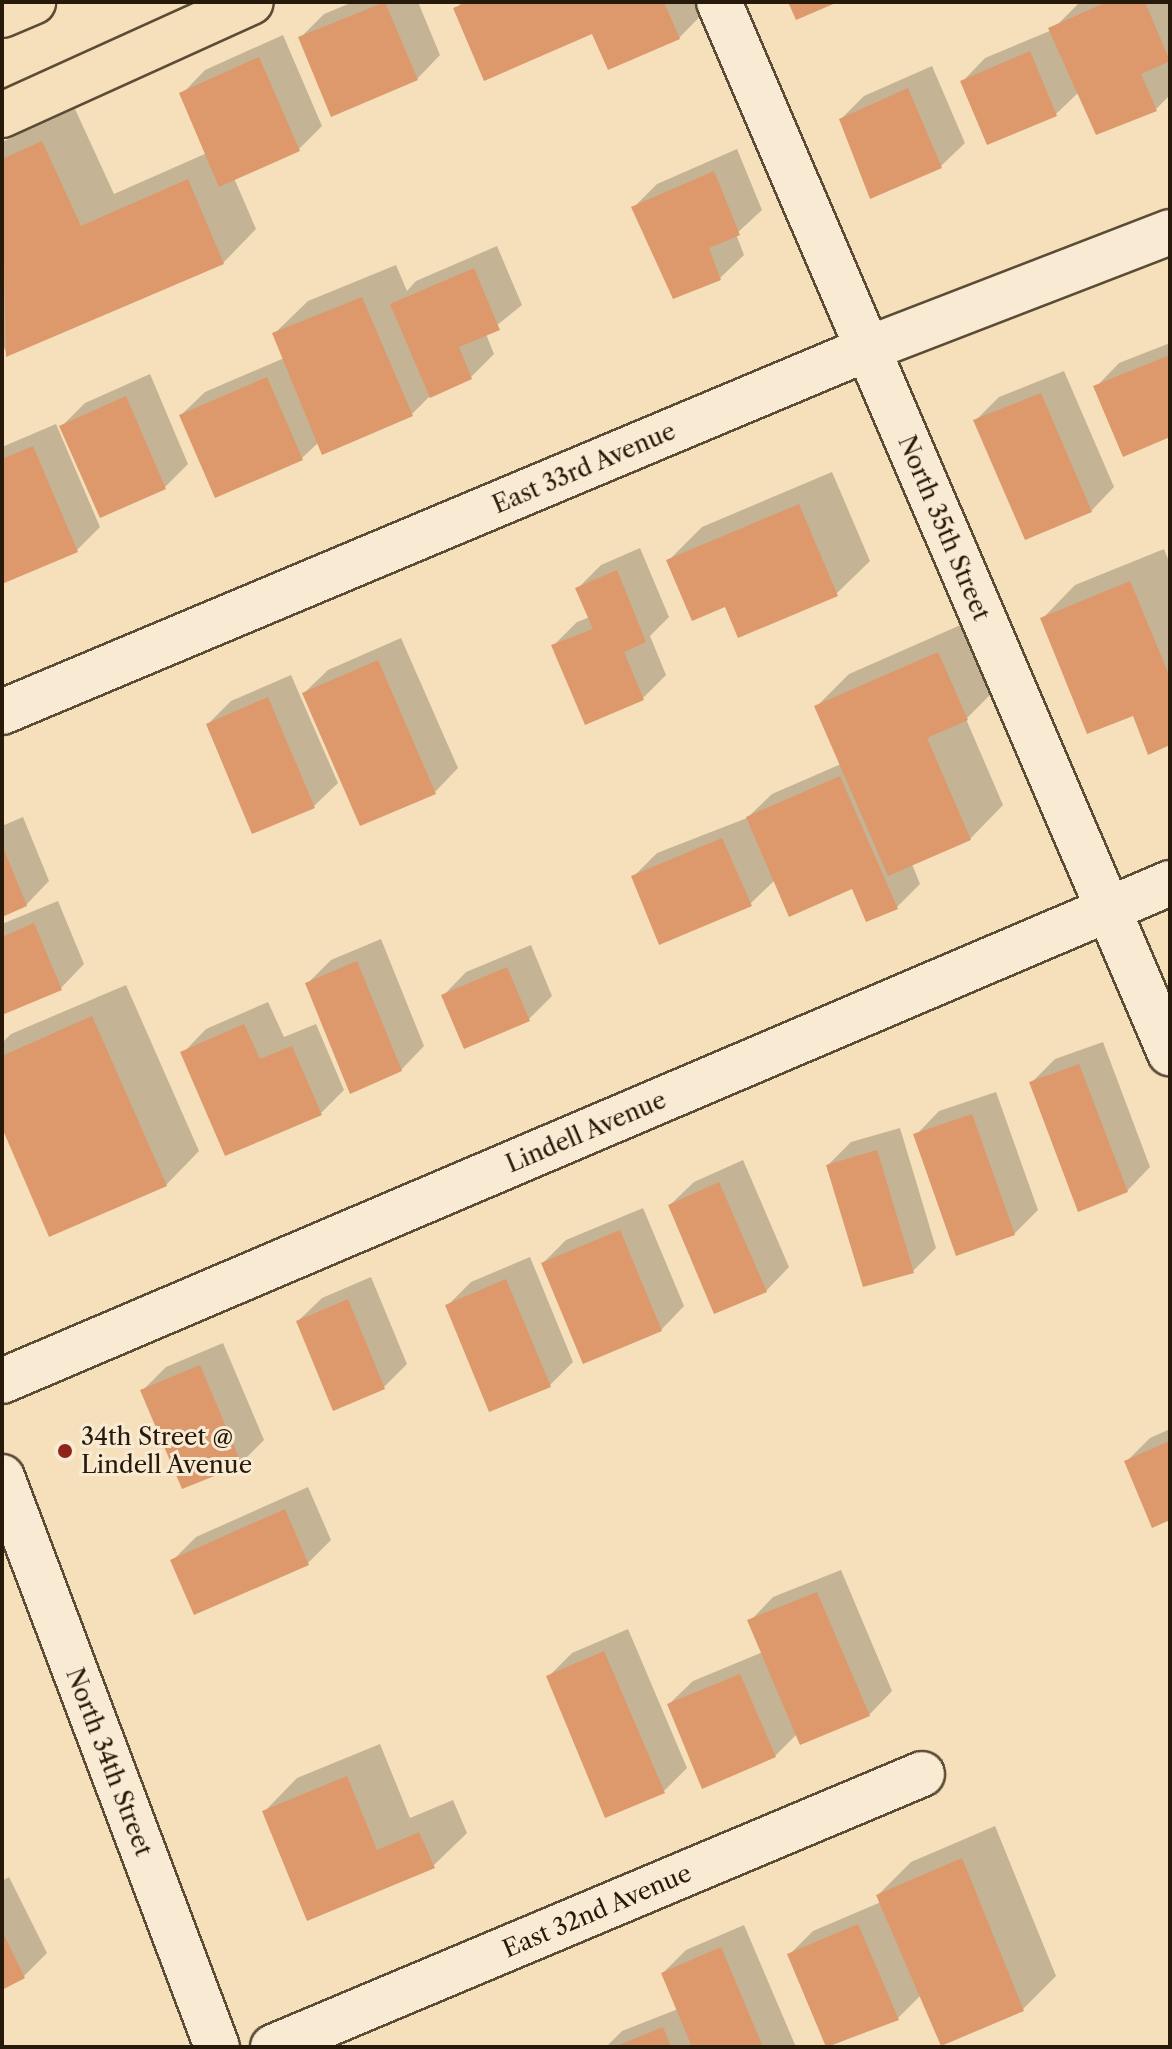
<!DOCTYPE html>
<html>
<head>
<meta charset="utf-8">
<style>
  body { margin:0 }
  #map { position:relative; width:1172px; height:2049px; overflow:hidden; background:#f6e0bb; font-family:"Libre Caslon Text",serif }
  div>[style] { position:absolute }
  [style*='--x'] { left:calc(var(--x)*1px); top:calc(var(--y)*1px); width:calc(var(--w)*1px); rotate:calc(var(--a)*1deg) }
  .shadow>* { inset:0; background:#0003 }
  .building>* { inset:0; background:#dd996c }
  .roads { filter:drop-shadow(2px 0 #5b4c36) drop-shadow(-2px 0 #5b4c36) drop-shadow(0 2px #5b4c36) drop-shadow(0 -2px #5b4c36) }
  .minor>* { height:44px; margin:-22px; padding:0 22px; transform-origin:22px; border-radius:22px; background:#f9ebd3 }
  .tertiary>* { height:44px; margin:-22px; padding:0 22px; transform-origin:22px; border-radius:22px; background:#f9ebd3 }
  .primary>* { height:44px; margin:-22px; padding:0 22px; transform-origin:22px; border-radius:22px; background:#f6e0bb }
  .dots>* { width:22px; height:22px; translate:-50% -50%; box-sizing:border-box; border:4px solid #f9ebd3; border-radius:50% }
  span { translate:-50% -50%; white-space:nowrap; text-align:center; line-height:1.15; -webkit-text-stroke:6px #f9ebd3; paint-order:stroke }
  .street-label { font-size:24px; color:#271a0a }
  .poi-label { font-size:24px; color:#271a0a }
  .left { translate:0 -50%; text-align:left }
  .frame { position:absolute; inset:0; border:4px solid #271a0a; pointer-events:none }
</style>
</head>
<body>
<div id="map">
  <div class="shadow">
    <div style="clip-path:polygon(353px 2px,418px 2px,440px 55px,417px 79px,301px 37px,324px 14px)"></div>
    <div style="clip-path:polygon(462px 2px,711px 2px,712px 4px,679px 38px,593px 31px,456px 9px)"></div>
    <div style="clip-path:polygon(1080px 2px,1170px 2px,1170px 95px,1156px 109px,1079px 92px,1056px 114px,962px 82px,985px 58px,1052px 30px)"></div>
    <div style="clip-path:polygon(283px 35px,322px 126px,298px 150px,234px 178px,256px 229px,223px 263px,7px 354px,2px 343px,2px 142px,75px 109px,114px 194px,207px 153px,182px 94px,205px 70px)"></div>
    <div style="clip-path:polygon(932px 66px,965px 143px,941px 166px,841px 119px,864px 96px)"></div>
    <div style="clip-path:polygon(737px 149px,762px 210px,736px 234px,744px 255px,720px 278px,634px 207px,657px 184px)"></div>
    <div style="clip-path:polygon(497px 246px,522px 305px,486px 334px,494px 354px,471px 377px,432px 394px,412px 414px,323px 452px,319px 442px,302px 458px,181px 415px,205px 392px,284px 358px,274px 334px,308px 301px,396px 265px,407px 291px,416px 281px)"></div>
    <div style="clip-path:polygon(1170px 343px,1170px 435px,1096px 387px,1119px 363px)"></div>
    <div style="clip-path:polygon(1064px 371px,1114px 487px,1091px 511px,976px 420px,999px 397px)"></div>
    <div style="clip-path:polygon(150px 374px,188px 464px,165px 487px,62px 426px,85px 403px)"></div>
    <div style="clip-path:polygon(56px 424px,100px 527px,77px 550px,2px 582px,2px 447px)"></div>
    <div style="clip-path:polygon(832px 472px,870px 561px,836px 594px,726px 605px,669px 560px,702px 527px)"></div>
    <div style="clip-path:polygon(640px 548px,669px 617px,650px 636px,666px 675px,643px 698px,554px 645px,577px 622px,590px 617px,578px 588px,601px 565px)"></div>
    <div style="clip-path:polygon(1164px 549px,1170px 564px,1170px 743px,1042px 619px,1075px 585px)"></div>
    <div style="clip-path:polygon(972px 620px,1000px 685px,966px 719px,1003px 805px,970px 839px,912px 864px,920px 884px,897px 907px,853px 887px,775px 880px,750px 904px,633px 877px,657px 853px,747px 818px,772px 794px,841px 764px,816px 707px,849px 674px)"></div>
    <div style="clip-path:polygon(401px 638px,458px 768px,435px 792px,304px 693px,328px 670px)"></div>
    <div style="clip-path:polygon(291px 675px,338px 783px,314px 806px,254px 832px,208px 724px,231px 701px)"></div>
    <div style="clip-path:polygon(23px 817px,49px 881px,26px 905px,2px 915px,2px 826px)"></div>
    <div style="clip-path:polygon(58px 901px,84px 964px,61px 988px,2px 1013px,2px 924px)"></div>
    <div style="clip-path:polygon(381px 939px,424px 1046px,401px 1070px,307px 984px,331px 960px)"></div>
    <div style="clip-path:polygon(531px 945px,552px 996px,529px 1019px,443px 996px,466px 972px)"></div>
    <div style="clip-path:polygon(126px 985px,199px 1151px,166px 1185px,2px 1123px,2px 1043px,11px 1034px)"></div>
    <div style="clip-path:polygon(268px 1002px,284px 1037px,316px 1024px,344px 1090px,321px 1113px,183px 1053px,206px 1029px)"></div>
    <div style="clip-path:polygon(1103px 1042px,1150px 1167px,1127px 1191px,1031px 1083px,1055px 1059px)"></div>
    <div style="clip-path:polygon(996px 1092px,1038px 1210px,1014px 1234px,916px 1135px,939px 1111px)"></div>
    <div style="clip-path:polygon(900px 1128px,936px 1248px,913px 1271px,828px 1165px,851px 1142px)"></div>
    <div style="clip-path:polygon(743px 1160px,789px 1267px,766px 1291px,670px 1205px,694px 1182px)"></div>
    <div style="clip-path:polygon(643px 1208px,684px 1306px,661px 1330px,543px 1263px,566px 1240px)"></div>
    <div style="clip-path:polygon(530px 1257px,573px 1362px,550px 1385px,447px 1306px,471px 1282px)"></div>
    <div style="clip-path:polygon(371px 1277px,407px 1364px,384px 1387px,298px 1321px,322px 1298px)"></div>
    <div style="clip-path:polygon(223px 1343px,264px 1440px,241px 1463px,143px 1390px,166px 1367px)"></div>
    <div style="clip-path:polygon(1170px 1429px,1170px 1518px,1126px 1462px,1150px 1438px)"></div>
    <div style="clip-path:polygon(308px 1487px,331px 1540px,308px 1563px,173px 1560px,196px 1537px)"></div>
    <div style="clip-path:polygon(841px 1570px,892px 1691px,869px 1715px,797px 1734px,775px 1756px,669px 1704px,693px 1681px,763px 1652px,750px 1621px,773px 1597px)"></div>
    <div style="clip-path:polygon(628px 1629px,687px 1768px,663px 1792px,549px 1676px,572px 1653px)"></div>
    <div style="clip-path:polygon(380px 1744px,410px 1818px,453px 1800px,467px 1833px,433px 1866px,308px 1918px,264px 1812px,297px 1778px)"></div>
    <div style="clip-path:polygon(995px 1826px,1056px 1976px,1023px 2009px,921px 1995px,897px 2019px,828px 2047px,789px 1955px,813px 1931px,881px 1902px,878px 1895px,911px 1862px)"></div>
    <div style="clip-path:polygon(9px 1877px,47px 1953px,24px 1976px,2px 1987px,2px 1881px)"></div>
    <div style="clip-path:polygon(744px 1925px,796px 2047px,606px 2047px,622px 2031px,678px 2009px,663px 1973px,686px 1950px)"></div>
  </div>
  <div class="building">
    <div style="clip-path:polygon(385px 2px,418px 80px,331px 117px,298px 37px)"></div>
    <div style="clip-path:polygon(468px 2px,664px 2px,680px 39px,608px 70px,592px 34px,484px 81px,453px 8px)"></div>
    <div style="clip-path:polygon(788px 2px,838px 2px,796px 20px)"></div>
    <div style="clip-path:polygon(1107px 2px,1145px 2px,1170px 61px,1141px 74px,1157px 111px,1096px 135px,1048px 28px)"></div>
    <div style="clip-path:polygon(1030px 51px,1057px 116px,987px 145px,960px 81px)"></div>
    <div style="clip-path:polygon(259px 57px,300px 151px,219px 187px,179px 93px)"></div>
    <div style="clip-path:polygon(908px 88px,942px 168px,870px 199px,839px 119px)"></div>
    <div style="clip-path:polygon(42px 141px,81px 226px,188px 179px,224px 264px,6px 357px,2px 159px)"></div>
    <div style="clip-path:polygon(714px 171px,740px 235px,709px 248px,721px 280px,673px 299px,631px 207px)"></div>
    <div style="clip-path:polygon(474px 268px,500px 330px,459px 347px,472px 379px,430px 398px,390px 304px)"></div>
    <div style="clip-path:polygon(362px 297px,413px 416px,322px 455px,272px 333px)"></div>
    <div style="clip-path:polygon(1170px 355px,1170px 437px,1123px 457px,1093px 386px)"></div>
    <div style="clip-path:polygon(267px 377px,303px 460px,215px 498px,179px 415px)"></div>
    <div style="clip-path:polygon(1041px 393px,1092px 512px,1025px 540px,973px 420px)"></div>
    <div style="clip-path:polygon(126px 396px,166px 489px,100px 518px,59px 426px)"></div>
    <div style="clip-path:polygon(33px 446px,78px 552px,2px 584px,2px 459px)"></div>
    <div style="clip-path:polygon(799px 504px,838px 596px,738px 638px,725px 607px,692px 621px,666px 560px)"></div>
    <div style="clip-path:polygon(617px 570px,646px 642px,624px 652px,644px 700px,585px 725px,551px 645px,593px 629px,575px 588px)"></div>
    <div style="clip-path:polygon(1130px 581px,1170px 677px,1170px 745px,1148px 755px,1133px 716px,1087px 734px,1040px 618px)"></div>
    <div style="clip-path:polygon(938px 652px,968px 720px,927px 738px,971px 840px,888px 876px,814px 706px)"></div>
    <div style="clip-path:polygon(378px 660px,436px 794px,360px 826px,302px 693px)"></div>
    <div style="clip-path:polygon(268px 697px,315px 808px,252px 834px,206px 724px)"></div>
    <div style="clip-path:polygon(840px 776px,898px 909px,866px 922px,852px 889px,789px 917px,746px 817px)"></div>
    <div style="clip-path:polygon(722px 838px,752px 906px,659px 945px,631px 876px)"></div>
    <div style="clip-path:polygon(2px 845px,27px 906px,2px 917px)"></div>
    <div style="clip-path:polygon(34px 923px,62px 990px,2px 1015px,2px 937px)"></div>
    <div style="clip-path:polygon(357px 961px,402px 1071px,350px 1094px,305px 983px)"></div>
    <div style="clip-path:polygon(507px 967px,530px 1021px,464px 1049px,441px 995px)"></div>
    <div style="clip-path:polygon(92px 1016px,167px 1186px,49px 1237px,2px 1128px,2px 1056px)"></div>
    <div style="clip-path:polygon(244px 1024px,260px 1059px,292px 1046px,322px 1115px,225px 1156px,180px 1052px)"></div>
    <div style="clip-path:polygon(1079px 1064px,1128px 1192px,1078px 1212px,1029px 1082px)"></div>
    <div style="clip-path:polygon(972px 1114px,1015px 1235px,956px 1256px,913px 1134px)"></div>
    <div style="clip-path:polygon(877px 1150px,914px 1273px,863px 1287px,826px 1165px)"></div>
    <div style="clip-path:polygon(719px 1182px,767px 1292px,714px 1314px,668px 1205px)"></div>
    <div style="clip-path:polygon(620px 1230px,662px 1331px,583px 1364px,541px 1263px)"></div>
    <div style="clip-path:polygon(506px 1279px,551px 1387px,489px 1412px,445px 1305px)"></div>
    <div style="clip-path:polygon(348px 1299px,385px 1389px,333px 1411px,296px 1321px)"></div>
    <div style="clip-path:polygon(200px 1365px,242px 1465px,182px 1489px,140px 1390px)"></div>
    <div style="clip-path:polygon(1170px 1441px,1170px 1520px,1152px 1528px,1124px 1461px)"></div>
    <div style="clip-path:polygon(285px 1509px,309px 1565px,194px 1615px,170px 1560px)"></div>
    <div style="clip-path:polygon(817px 1592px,870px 1716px,800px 1745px,747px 1620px)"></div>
    <div style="clip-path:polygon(604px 1651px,665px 1793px,605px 1818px,546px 1676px)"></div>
    <div style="clip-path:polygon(740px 1674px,776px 1757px,702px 1789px,667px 1704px)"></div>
    <div style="clip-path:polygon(347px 1776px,377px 1850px,419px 1832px,435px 1868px,307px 1921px,262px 1811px)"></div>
    <div style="clip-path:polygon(962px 1858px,1024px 2011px,941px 2046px,876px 1895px)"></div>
    <div style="clip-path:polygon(858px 1924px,899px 2020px,826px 2047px,787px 1954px)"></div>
    <div style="clip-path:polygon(2px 1931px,25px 1978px,2px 1990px)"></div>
    <div style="clip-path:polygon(721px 1947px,763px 2047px,692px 2047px,661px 1973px)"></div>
    <div style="clip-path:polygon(663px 2027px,671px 2047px,614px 2047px)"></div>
  </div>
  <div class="roads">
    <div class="minor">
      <div style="--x:719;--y:2;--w:1144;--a:66.78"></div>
      <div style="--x:2;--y:712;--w:938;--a:-22.77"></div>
      <div style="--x:867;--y:349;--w:325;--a:-21.1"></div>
      <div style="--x:2;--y:1381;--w:1270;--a:-23.09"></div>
      <div style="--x:273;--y:2047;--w:704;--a:-22.81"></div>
    </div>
    <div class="tertiary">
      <div style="--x:2;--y:1477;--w:609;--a:69.33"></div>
    </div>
    <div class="primary">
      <div style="--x:2;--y:15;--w:34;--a:-23"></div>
      <div style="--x:2;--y:115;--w:273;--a:-24.4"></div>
    </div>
  </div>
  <div class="dots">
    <div style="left:65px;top:1451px;background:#8f2418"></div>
  </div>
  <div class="street-label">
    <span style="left:584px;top:468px;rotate:-23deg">East 33rd Avenue</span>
    <span style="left:944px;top:528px;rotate:67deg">North 35th Street</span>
    <span style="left:586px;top:1132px;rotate:-23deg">Lindell Avenue</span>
    <span style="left:109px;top:1762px;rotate:69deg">North 34th Street</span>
    <span style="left:597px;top:1911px;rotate:-23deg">East 32nd Avenue</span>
  </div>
  <div class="poi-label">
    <span class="left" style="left:81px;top:1451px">34th Street @<br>Lindell Avenue</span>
  </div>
  <div class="frame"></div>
</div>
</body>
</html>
